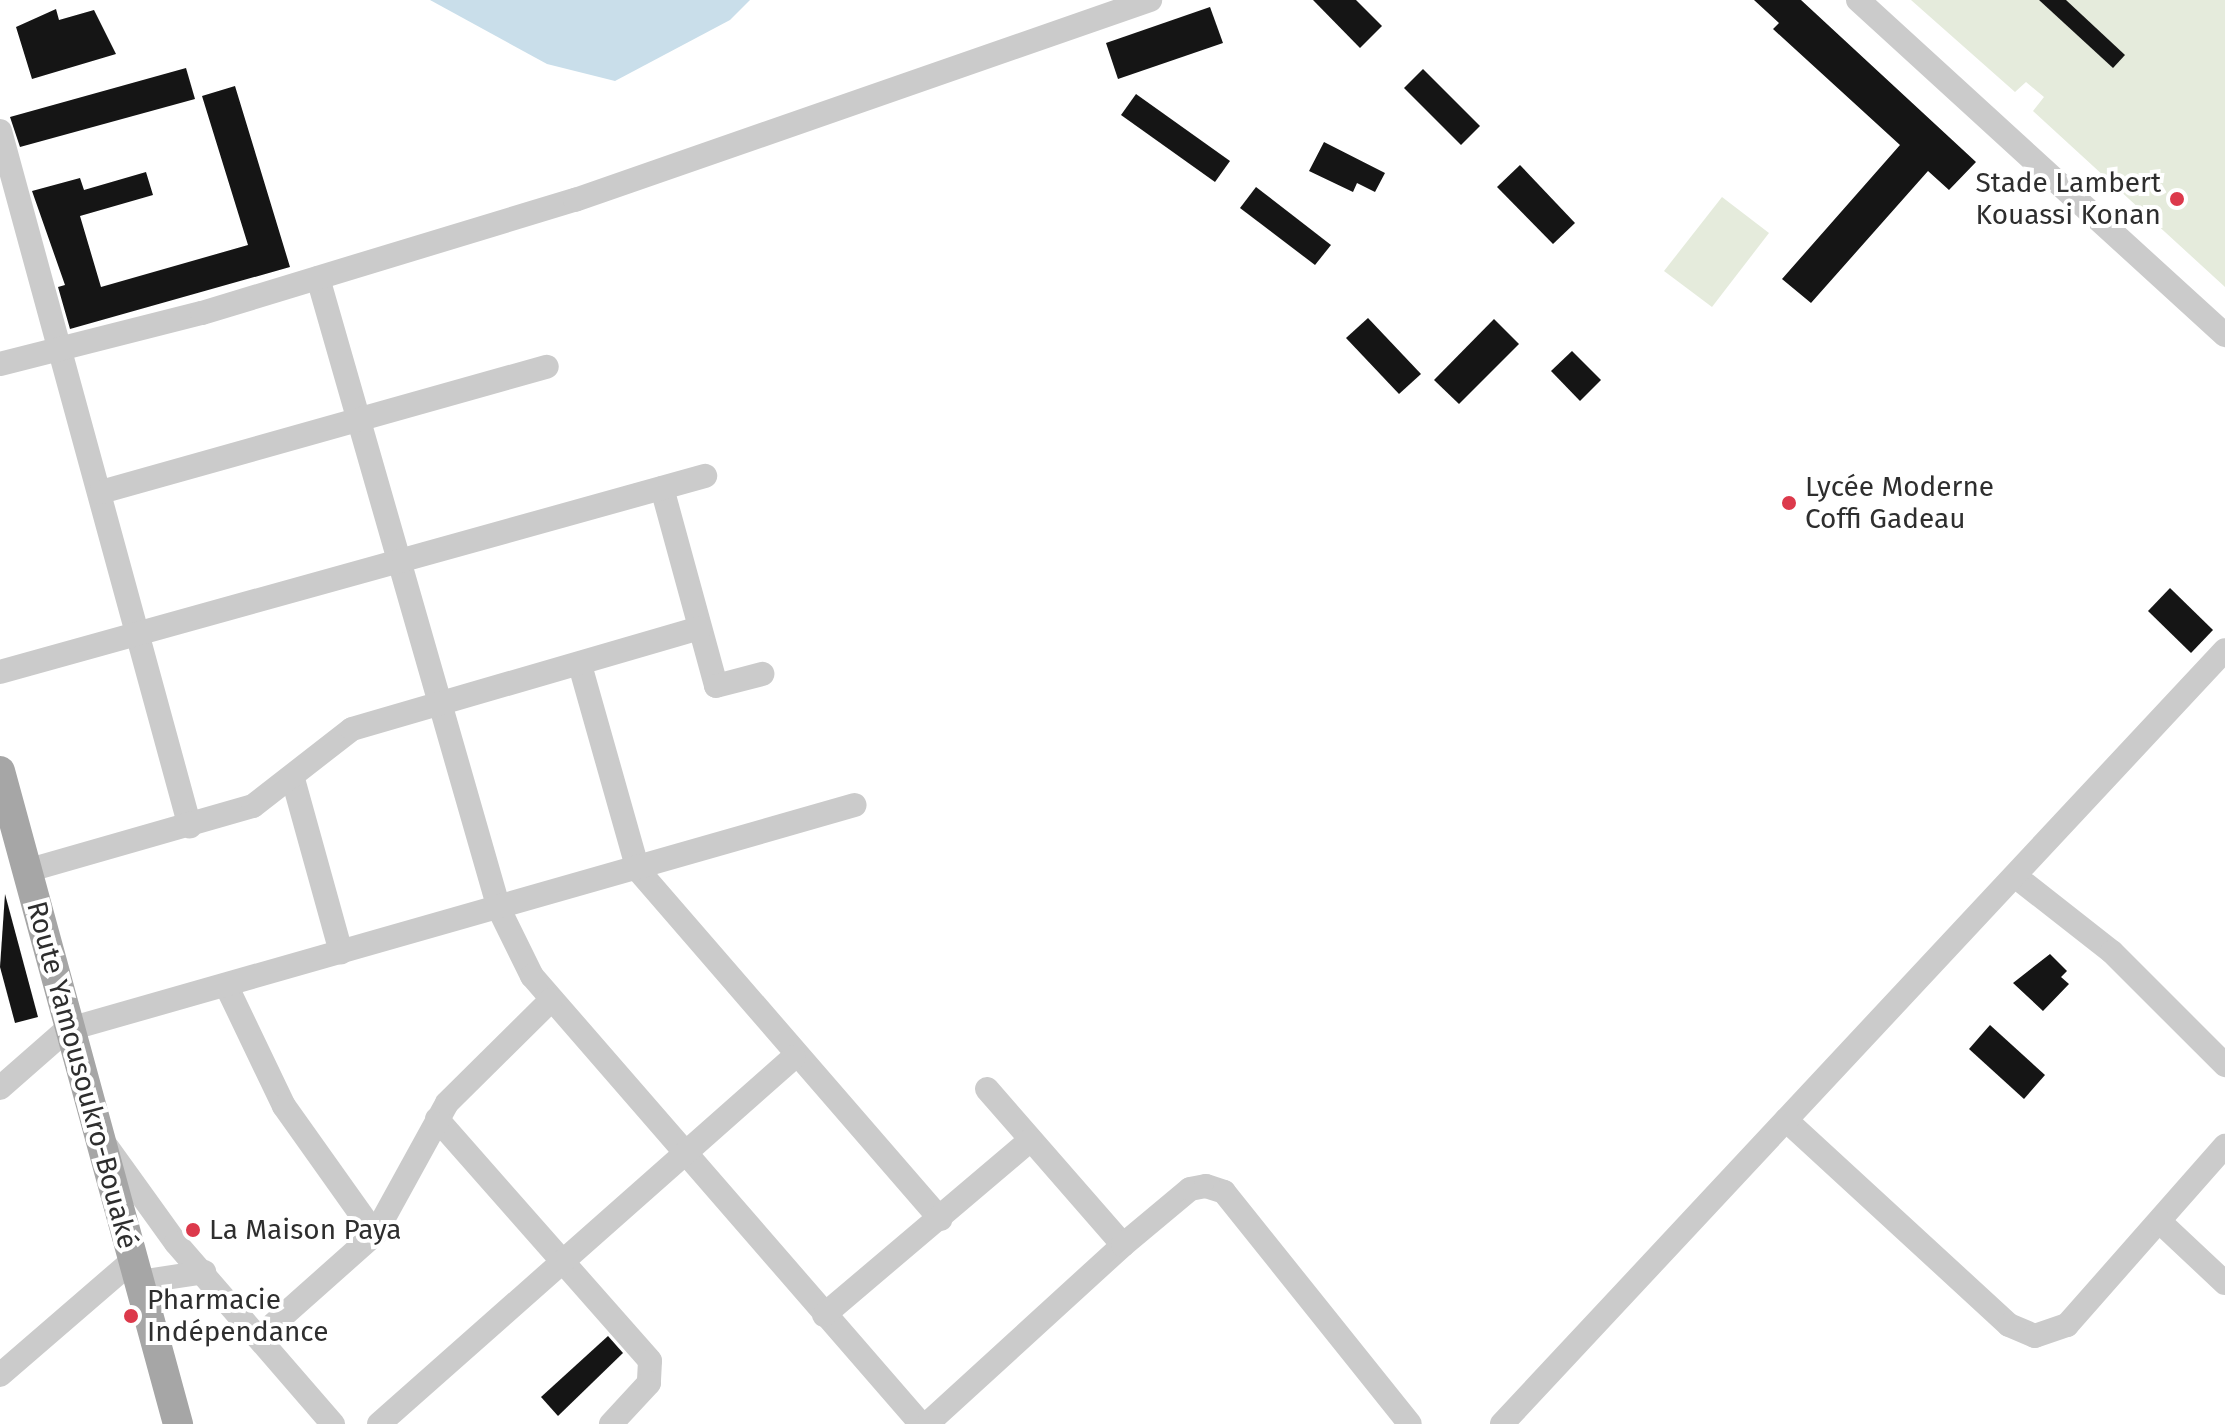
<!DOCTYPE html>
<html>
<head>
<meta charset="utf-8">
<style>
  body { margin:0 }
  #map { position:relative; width:2225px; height:1424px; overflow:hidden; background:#fff; font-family:"Fira Sans",sans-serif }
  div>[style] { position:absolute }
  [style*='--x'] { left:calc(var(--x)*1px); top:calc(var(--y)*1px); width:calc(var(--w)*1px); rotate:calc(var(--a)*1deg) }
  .green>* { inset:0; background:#e5ebdc }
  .water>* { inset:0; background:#c9deea }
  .building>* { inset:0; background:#151515 }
  .minor>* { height:24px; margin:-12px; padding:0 12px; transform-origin:12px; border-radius:12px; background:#cbcbcb }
  .major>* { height:30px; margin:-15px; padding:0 15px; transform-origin:15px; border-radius:15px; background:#a6a6a6 }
  .dots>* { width:22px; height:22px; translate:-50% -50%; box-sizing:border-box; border:4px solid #fff; border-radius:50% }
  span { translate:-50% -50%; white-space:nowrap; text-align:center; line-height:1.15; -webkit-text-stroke:8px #fff; paint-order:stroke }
  .poi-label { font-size:28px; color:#2e2e2e }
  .right { translate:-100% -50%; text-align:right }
  .left { translate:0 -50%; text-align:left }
  .street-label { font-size:28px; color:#2e2e2e }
</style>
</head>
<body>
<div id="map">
  <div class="green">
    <div style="clip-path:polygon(1911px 0,2225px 0,2225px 287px,2033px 111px,2044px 97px,2026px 82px,2015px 92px)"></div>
    <div style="clip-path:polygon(1722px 197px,1769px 233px,1712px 307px,1664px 271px)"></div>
  </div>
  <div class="water">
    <div style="clip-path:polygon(430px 0,750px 0,730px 20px,615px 81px,547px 64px)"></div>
  </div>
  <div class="building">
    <div style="clip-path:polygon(1313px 0,1356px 0,1382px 26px,1360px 48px)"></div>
    <div style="clip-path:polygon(1754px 0,1801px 0,1976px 162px,1949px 190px,1928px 171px,1811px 303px,1782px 279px,1900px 145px,1773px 29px,1779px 23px)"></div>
    <div style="clip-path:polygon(2039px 0,2066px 0,2125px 55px,2113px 68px)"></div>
    <div style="clip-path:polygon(1210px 7px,1223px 43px,1118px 79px,1106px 43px)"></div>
    <div style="clip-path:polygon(56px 9px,59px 20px,94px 10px,116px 54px,32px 79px,16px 27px)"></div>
    <div style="clip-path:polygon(186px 68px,195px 99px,20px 147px,10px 117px)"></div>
    <div style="clip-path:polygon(1423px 69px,1480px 126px,1461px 145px,1404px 88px)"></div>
    <div style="clip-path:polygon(235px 86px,290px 267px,70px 329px,58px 287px,65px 285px,32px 191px,80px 178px,84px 190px,146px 172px,153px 195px,80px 216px,101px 287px,248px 245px,202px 96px)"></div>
    <div style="clip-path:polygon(1136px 94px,1230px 161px,1215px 182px,1121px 115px)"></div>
    <div style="clip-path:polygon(1324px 142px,1385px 173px,1375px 192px,1357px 183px,1353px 192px,1309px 171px)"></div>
    <div style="clip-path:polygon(1520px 165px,1575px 223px,1553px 244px,1497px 187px)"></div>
    <div style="clip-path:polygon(1256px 187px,1331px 245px,1315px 265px,1240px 208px)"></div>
    <div style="clip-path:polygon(1368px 318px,1421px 374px,1399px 394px,1346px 338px)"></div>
    <div style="clip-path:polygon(1494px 319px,1519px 344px,1459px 404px,1434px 380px)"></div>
    <div style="clip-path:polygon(1572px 351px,1601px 380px,1580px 401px,1551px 371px)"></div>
    <div style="clip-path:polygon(2170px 588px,2213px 630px,2191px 653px,2148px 611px)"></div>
    <div style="clip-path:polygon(5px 894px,38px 1017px,15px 1023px,0 967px)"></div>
    <div style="clip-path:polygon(2050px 954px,2067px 971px,2061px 977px,2069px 984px,2043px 1011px,2013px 983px)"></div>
    <div style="clip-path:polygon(1990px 1025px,2045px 1075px,2024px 1099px,1969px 1049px)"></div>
    <div style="clip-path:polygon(608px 1336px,623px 1353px,558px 1416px,541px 1397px)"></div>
  </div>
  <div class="minor">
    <div style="--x:1858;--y:0;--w:497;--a:42.4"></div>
    <div style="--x:0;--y:131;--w:721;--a:74.73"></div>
    <div style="--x:318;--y:278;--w:656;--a:73.99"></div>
    <div style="--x:499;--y:909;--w:75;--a:63.8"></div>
    <div style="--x:532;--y:976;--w:593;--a:49.03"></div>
    <div style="--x:0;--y:364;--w:208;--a:-14.2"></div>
    <div style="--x:202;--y:313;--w:390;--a:-16.9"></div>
    <div style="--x:575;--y:200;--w:609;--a:-19.18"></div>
    <div style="--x:662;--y:488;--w:205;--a:74.7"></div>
    <div style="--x:716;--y:686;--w:48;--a:-14.6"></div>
    <div style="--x:101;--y:492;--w:463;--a:-15.7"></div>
    <div style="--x:580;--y:665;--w:213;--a:74.2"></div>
    <div style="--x:638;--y:870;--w:462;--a:49.1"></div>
    <div style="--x:0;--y:672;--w:732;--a:-15.54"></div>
    <div style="--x:293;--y:779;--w:180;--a:74.5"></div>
    <div style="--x:26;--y:871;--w:236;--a:-16"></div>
    <div style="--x:253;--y:806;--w:125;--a:-37.9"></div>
    <div style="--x:352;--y:729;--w:362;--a:-16.2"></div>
    <div style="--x:2015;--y:876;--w:123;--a:38.1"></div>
    <div style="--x:2112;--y:952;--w:160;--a:45"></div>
    <div style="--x:226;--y:985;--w:134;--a:64.4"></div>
    <div style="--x:284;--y:1106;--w:157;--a:54.6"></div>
    <div style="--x:0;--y:1088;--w:88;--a:-41.3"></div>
    <div style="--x:66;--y:1030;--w:820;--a:-15.92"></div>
    <div style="--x:987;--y:1089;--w:207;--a:48.9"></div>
    <div style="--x:437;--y:1119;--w:322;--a:48.6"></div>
    <div style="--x:650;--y:1361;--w:22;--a:93"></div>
    <div style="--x:649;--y:1383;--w:56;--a:132.8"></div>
    <div style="--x:1786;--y:1120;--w:303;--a:42.6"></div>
    <div style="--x:2009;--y:1325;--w:28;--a:23"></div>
    <div style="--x:2035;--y:1336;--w:34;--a:-19"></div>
    <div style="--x:2067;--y:1325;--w:239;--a:-48.6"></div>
    <div style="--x:107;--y:1147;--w:118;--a:54.3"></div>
    <div style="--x:176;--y:1243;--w:240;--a:49.1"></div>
    <div style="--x:2160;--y:1222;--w:89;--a:43.2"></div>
    <div style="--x:139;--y:1282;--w:66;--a:-8.7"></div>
    <div style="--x:824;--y:1315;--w:270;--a:-40.3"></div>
    <div style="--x:259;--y:1337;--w:155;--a:-41.6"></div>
    <div style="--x:375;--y:1234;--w:149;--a:-61.2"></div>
    <div style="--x:447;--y:1103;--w:146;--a:-44.7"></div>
    <div style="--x:0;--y:1375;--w:176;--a:-40.8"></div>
    <div style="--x:379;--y:1424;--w:554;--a:-41.49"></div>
    <div style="--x:927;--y:1424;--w:265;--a:-42.4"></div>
    <div style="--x:1123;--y:1245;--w:87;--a:-39.9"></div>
    <div style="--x:1190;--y:1189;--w:16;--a:-11"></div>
    <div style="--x:1206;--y:1186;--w:19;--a:18"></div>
    <div style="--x:1224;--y:1192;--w:297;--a:51.3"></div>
    <div style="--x:1502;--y:1424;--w:1059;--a:-46.95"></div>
  </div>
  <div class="major">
    <div style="--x:0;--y:771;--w:677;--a:74.75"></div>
  </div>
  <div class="dots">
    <div style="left:2177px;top:199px;background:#dc394b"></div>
    <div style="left:1789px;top:503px;background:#dc394b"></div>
    <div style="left:193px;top:1230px;background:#dc394b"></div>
    <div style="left:131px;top:1316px;background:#dc394b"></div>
  </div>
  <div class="poi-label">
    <span class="right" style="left:2161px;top:199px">Stade Lambert<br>Kouassi Konan</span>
    <span class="left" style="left:1805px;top:503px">Lycée Moderne<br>Coffi Gadeau</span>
    <span class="left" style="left:209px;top:1230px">La Maison Paya</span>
    <span class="left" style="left:147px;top:1316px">Pharmacie<br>Indépendance</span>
  </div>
  <div class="street-label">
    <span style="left:82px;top:1075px;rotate:75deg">Route Yamousoukro-Bouaké</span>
  </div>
</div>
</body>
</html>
